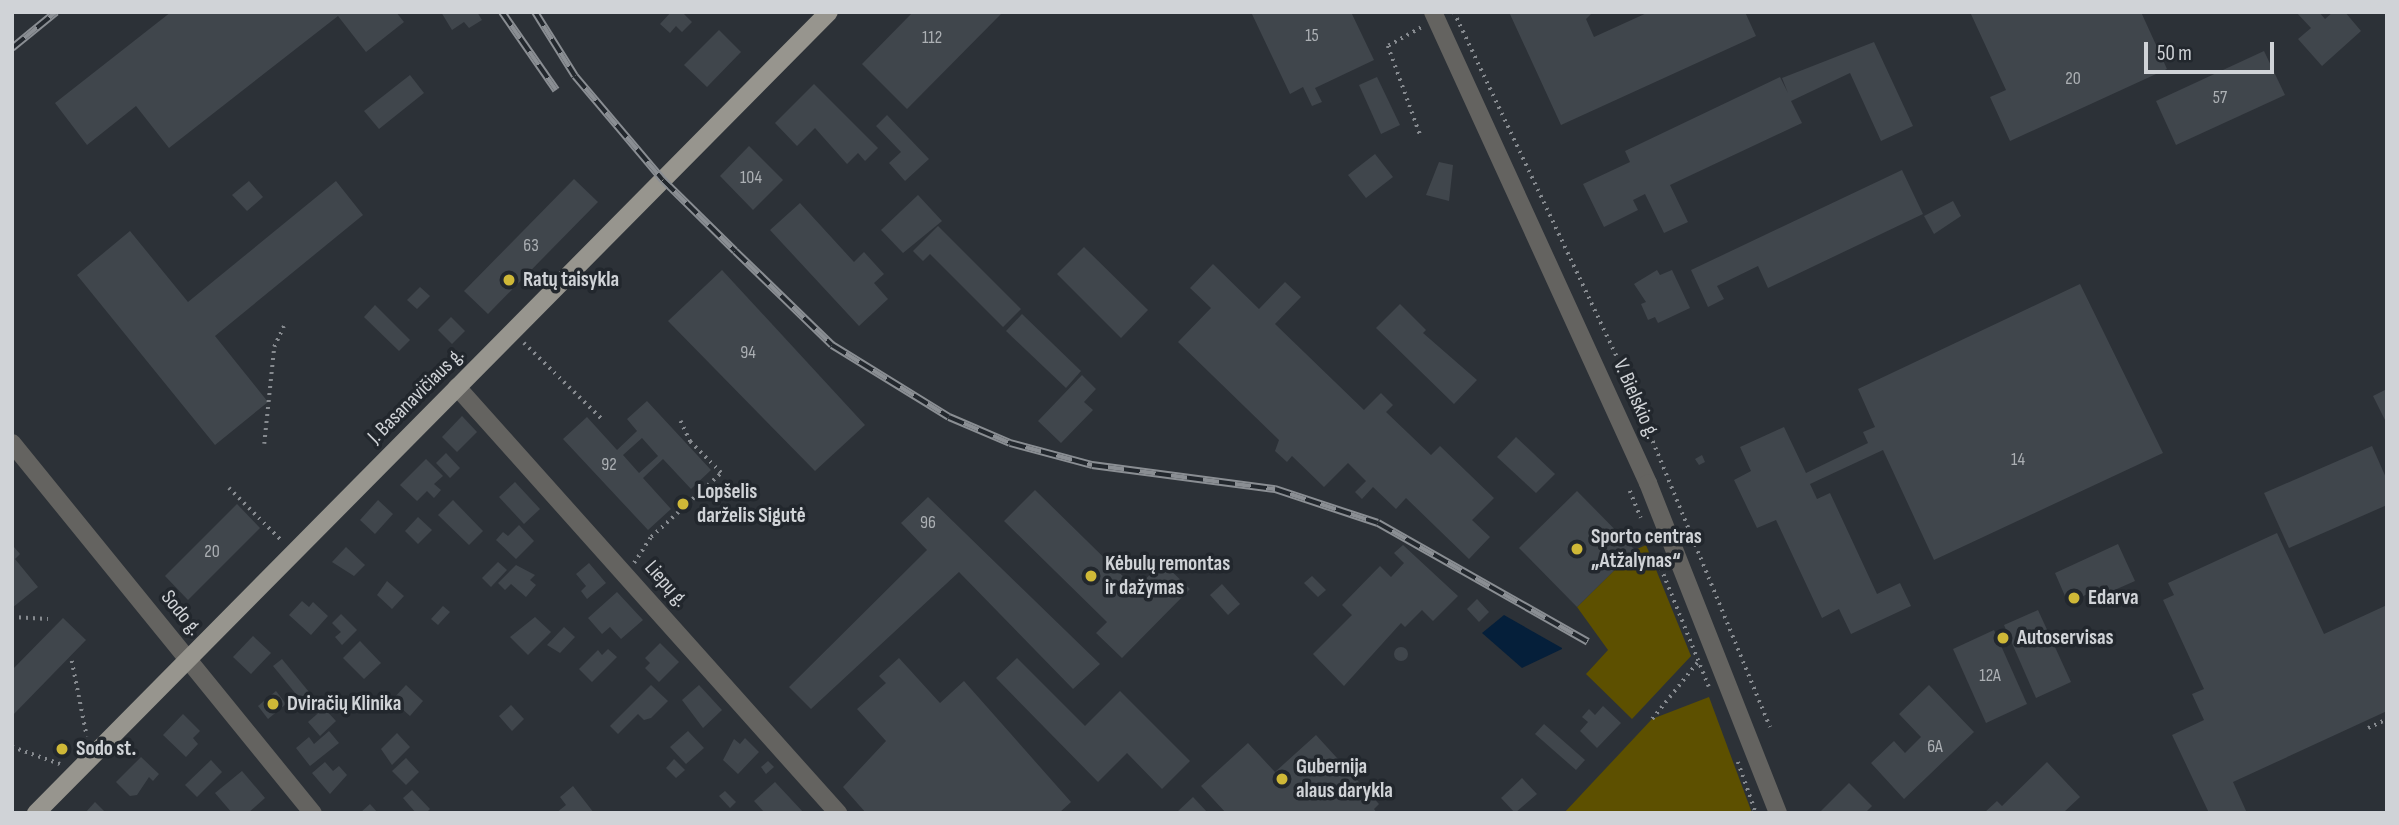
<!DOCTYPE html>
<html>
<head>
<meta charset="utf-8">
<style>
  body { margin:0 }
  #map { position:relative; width:2399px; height:825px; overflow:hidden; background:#2c3137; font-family:"Sofia Sans Condensed",sans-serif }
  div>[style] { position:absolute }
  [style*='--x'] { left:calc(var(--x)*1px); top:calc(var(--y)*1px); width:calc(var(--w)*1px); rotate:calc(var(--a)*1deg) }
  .green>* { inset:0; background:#5d5000 }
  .water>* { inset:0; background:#051f3a }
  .building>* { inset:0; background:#40464c }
  .round { border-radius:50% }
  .path>* { height:3.5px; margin-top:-1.75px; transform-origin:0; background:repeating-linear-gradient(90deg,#868a8f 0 2px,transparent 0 7px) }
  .minor>* { height:18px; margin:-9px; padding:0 9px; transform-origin:9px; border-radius:9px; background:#646360 }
  .major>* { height:18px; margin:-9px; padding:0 9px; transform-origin:9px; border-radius:9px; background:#97958e }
  .rail>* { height:8px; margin-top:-4px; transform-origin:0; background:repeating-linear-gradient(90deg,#22272d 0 16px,#8a8e93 0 32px); box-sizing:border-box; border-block:2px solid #8a8e93 }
  .dots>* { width:19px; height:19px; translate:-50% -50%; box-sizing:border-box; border:4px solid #22272d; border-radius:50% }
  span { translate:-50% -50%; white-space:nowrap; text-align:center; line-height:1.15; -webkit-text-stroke:7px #22272d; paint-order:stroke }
  .number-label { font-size:18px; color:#acb0b4 }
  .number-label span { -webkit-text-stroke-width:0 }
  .poi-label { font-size:21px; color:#d0d3d7; font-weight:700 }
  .left { translate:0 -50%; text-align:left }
  .street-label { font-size:21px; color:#d0d3d7 }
  .frame { position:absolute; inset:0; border:14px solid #d0d3d7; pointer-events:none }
  .scale { position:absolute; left:2144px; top:42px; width:130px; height:32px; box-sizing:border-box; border:4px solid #d0d3d7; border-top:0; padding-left:9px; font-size:21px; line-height:24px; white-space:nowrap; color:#d0d3d7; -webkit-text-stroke:5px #22272d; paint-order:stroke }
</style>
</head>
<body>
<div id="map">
  <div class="green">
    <div style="clip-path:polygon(1646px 545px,1691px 656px,1632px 719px,1586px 674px,1608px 650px,1577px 607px,1635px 550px)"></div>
    <div style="clip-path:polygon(1709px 697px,1752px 813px,1564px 813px,1652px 719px)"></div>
  </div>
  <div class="water">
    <div style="clip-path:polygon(1504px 615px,1562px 648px,1562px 649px,1522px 668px,1482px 633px)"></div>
  </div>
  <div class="building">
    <div style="clip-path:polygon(171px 12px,396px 12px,404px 22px,366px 52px,338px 16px,169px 148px,136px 106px,87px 145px,55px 103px)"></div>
    <div style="clip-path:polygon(441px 12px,477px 12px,482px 20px,469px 28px,464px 22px,452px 30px)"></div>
    <div style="clip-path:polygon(671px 12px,682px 12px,692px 22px,682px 32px,676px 26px,670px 33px,660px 24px)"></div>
    <div style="clip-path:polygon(913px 12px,1003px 12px,907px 109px,862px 64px)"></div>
    <div style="clip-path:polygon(1251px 12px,1351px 12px,1374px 60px,1315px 88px,1322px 102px,1312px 106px,1303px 87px,1290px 94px)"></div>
    <div style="clip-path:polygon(1509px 12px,1593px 12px,1586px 19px,1594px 37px,1649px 12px,1745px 12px,1756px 36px,1561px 125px)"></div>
    <div style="clip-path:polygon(1970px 12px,2141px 12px,2167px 69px,2010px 141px,1990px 97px,2006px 90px)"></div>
    <div style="clip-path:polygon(2296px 12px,2319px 12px,2325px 19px,2333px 12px,2345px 12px,2361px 31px,2322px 66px,2298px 39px,2311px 28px)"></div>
    <div style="clip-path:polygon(719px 30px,741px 52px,707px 87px,684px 65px)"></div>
    <div style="clip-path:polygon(1874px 42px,1913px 126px,1881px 141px,1850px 73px,1791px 101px,1802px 123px,1670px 185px,1688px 222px,1664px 233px,1645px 194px,1633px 200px,1638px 210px,1604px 227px,1583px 184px,1630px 162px,1625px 151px,1780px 77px,1788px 93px,1782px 78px)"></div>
    <div style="clip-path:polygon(2264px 51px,2285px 95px,2176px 145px,2156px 101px)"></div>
    <div style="clip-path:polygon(410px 75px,424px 93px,379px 129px,364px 111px)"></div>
    <div style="clip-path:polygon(1377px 77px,1400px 125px,1381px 134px,1359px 85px)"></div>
    <div style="clip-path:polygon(814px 84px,878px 148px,865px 161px,858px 153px,847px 164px,815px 128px,797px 146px,775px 123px)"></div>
    <div style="clip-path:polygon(887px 115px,929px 159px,905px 181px,889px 163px,901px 152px,876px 126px)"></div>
    <div style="clip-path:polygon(749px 146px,783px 180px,753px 210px,720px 176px)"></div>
    <div style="clip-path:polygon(1375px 154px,1393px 177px,1366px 198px,1348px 175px)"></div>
    <div style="clip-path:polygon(1439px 162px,1453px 165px,1449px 201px,1426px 195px)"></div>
    <div style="clip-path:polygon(1902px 170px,1923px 214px,1768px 288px,1758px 266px,1717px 286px,1724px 299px,1708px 307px,1691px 270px)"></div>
    <div style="clip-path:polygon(574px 179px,598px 202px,488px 314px,464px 291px)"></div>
    <div style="clip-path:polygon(249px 181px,263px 197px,247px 211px,232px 195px)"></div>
    <div style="clip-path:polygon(336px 181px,363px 215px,215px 336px,268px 402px,215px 445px,77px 275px,130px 231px,188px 302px)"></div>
    <div style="clip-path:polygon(918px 195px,942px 221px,903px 253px,881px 230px)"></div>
    <div style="clip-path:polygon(1953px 201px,1961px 216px,1934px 234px,1924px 216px)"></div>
    <div style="clip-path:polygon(800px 203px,854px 262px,864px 252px,884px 274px,874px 283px,888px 299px,859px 326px,770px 230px)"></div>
    <div style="clip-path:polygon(938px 226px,1021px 309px,1003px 327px,930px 254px,923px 261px,913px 251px)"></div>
    <div style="clip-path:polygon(1084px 247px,1148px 310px,1121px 338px,1057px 274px)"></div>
    <div style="clip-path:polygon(1213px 264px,1259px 309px,1285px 282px,1301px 297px,1275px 324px,1364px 410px,1381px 393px,1393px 405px,1386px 412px,1431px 455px,1440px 446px,1494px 498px,1472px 520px,1490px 537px,1469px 559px,1406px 498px,1396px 509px,1373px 487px,1362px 499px,1355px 492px,1366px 481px,1348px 463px,1324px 487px,1292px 456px,1287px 462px,1275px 451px,1279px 440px,1178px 342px,1211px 308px,1190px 288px)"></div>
    <div style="clip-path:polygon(722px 270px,865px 425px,815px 471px,668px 321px)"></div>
    <div style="clip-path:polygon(1657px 270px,1660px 275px,1672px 270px,1690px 308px,1658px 323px,1655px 317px,1648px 320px,1641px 304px,1646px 302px,1634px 284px)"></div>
    <div style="clip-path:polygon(2080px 284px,2163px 453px,1934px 560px,1883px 450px,1810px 484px,1817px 499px,1830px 493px,1877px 594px,1900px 583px,1911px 606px,1851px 634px,1839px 609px,1822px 618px,1776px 520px,1757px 528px,1734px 480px,1751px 471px,1740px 447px,1784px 427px,1806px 473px,1868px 443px,1863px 432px,1875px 427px,1858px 389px)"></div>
    <div style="clip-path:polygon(420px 287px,430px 296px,417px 309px,407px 300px)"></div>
    <div style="clip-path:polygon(1400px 304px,1426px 330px,1423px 333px,1477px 380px,1454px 404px,1376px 328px)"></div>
    <div style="clip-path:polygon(375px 305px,410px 340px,399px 351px,364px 317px)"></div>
    <div style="clip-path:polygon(1022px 314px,1081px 371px,1066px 388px,1006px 331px)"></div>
    <div style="clip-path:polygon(451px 317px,465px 331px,452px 344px,438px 330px)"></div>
    <div style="clip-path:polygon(1082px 375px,1096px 389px,1084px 402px,1093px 410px,1061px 443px,1038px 421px)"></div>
    <div style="clip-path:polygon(2387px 389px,2387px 424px,2373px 396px)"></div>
    <div style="clip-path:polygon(evenodd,647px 401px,711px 470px,691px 489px,663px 459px,643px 478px,671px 509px,648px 530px,563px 439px,587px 417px,617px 450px,637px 431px,627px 419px,647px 401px,642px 438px,658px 456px,639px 473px,623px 455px,642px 438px)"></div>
    <div style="clip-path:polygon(462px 416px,477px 432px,457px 452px,442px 437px)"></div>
    <div style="clip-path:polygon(1516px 437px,1555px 474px,1536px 493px,1497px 457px)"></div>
    <div style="clip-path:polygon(2372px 446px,2387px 480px,2387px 505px,2289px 548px,2264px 493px)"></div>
    <div style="clip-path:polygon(446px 453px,460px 468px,450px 478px,436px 463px)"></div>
    <div style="clip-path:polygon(1702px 455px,1705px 462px,1699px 465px,1695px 459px)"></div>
    <div style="clip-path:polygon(426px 459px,443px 476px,434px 484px,441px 490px,434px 498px,427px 491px,417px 501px,400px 485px)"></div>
    <div style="clip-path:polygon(515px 482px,540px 509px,524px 524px,499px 497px)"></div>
    <div style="clip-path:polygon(1035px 490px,1136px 589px,1162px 562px,1190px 589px,1122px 658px,1096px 633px,1107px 622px,1004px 521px)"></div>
    <div style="clip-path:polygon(1577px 491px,1635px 550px,1577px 607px,1519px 548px)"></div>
    <div style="clip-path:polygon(928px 497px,1100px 664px,1073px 689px,959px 572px,811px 709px,789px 687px,927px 550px,901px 523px)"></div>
    <div style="clip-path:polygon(378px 500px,393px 514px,375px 534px,360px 520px)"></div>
    <div style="clip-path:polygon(453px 500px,483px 531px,469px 545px,438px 515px)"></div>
    <div style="clip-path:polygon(237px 504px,260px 528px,188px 600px,165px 576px)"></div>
    <div style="clip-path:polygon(418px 517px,432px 530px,418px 544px,405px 531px)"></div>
    <div style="clip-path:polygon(519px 525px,534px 541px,516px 559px,496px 540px,503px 532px,508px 536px)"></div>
    <div style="clip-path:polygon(2277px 533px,2324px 634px,2387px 605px,2387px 711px,2233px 782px,2247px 813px,2209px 813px,2172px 735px,2204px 720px,2192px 694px,2204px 689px,2163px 600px,2174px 595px,2168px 583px)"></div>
    <div style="clip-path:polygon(2118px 544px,2135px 581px,2110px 592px,2107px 585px,2068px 603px,2055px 573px)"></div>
    <div style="clip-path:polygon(1403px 545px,1458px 596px,1433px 621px,1422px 610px,1405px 627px,1401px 623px,1344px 686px,1313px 654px,1352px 615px,1342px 605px,1380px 566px,1391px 577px,1404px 563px,1394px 553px)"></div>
    <div style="clip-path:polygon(14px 547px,20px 554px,15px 559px,38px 587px,12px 608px)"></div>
    <div style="clip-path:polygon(346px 547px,365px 565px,354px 576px,332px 562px)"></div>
    <div style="clip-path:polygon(498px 562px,507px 570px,491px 587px,482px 578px)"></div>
    <div style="clip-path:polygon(589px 563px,606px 583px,587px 599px,581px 591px,586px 586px,576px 574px)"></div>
    <div style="clip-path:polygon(516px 565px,535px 575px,530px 580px,536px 585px,526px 597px,511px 584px,505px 590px,498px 583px)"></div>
    <div style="clip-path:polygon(1312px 576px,1326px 590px,1318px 597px,1304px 583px)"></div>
    <div style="clip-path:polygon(387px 581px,404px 596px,392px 609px,377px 595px)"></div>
    <div style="clip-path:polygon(1222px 584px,1240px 604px,1228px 615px,1210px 595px)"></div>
    <div style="clip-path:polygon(617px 592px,643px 620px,621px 639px,610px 627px,602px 634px,588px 618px)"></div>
    <div style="clip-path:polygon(1477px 599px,1489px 612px,1479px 622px,1467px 609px)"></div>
    <div style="clip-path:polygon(302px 601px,309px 607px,313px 602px,328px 616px,311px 635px,289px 615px)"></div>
    <div style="clip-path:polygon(443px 606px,450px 612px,438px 625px,431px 619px)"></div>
    <div style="clip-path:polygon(2038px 610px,2071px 682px,2036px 698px,2004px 625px)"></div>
    <div style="clip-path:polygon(341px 614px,357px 630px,342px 645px,335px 637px,341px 632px,332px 623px)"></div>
    <div style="clip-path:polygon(535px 617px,551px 632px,528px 655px,510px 637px)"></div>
    <div style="clip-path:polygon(63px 618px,86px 640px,12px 716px,12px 670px)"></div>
    <div style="clip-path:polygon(564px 627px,575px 637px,560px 653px,547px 645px)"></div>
    <div style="clip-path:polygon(1994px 630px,2027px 704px,1986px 723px,1953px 649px)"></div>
    <div style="clip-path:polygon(253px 636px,271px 653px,251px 674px,233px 657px)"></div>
    <div style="clip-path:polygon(360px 641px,381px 663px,364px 679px,343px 658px)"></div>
    <div style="clip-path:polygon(660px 643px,679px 662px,659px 682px,645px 668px,650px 663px,645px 658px)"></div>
    <div class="round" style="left:1394px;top:647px;width:14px;height:14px"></div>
    <div style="clip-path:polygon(608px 649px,617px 657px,592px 682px,579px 669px,598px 650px,602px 655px)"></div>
    <div style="clip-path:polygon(899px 658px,940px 703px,964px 681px,1071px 802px,1059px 813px,866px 813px,843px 787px,886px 741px,857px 709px,886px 683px,879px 676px)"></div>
    <div style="clip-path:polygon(1017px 658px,1085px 726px,1120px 691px,1190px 761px,1162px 789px,1127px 753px,1098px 782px,996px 678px)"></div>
    <div style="clip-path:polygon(282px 659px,309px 692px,300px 699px,273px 666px)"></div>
    <div style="clip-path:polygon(406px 685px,423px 701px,410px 716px,392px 700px)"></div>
    <div style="clip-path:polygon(651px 685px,668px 701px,651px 718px,644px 720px,638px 714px,618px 734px,610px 726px)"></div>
    <div style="clip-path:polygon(699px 685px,722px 710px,703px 728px,682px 700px)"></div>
    <div style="clip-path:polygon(1929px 685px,1974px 732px,1904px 799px,1871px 763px,1894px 741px,1905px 753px,1921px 737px,1899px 714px)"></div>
    <div style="clip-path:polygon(276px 691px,286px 704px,268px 719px,258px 706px)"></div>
    <div style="clip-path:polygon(511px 705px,524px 719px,512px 731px,499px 716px)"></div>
    <div style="clip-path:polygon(1603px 706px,1621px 723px,1597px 748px,1580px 731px,1588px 722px,1582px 717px,1589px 709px,1595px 715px)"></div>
    <div style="clip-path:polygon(324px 708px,336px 721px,320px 736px,308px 722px)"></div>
    <div style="clip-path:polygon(183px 714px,200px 731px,193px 738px,198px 744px,186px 757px,163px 735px)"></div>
    <div style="clip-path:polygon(1544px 724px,1585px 760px,1576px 770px,1535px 734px)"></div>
    <div style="clip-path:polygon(329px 731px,339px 743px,310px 766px,296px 748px,309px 737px,314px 744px)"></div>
    <div style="clip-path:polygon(688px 731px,704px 748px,686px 764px,670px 747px)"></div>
    <div style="clip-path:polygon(397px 733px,410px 747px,392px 765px,381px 749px)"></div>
    <div style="clip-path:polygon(1316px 735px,1379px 804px,1374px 809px,1377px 813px,1226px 813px,1201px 786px,1248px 743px,1275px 772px)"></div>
    <div style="clip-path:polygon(745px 738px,759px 752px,738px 774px,723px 760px,734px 739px,740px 744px)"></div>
    <div style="clip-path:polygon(141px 757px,159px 774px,153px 781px,149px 777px,137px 795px,130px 796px,116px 782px)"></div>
    <div style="clip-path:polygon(406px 758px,419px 772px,406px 785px,392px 771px)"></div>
    <div style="clip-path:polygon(674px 759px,685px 770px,676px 778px,666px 768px)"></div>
    <div style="clip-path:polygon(211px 760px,222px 772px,197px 797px,185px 785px)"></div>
    <div style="clip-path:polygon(768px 761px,774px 767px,766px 774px,761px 767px)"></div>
    <div style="clip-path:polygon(325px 762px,333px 771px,339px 766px,347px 775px,330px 794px,312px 773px)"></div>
    <div style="clip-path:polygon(2047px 762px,2080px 797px,2063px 813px,1984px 813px,1997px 801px,2002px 806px)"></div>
    <div style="clip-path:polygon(242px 771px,265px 798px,248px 813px,232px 813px,215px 793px)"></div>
    <div style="clip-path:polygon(1522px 778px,1537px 794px,1515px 813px,1501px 798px)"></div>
    <div style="clip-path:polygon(775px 782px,804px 813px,765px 813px,754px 801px)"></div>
    <div style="clip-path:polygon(1849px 783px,1872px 806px,1865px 813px,1819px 813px)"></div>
    <div style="clip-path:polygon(573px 786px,594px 813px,556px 813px,566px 805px,560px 797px)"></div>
    <div style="clip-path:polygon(412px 790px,430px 809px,426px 813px,416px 813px,403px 798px)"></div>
    <div style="clip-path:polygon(725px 791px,736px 802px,730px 808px,719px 796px)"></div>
    <div style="clip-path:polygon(1193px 797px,1208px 813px,1176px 813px)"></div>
    <div style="clip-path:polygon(95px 802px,106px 813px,85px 813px)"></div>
    <div style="clip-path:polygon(370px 804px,378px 813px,360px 813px)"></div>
  </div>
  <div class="path">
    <div style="--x:1454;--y:12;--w:410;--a:64.7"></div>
    <div style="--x:1629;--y:383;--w:372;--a:67.7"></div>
    <div style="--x:1421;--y:28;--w:38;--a:151"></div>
    <div style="--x:1388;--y:46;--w:97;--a:70.1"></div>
    <div style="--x:524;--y:343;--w:110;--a:44.3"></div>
    <div style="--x:264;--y:444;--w:98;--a:-84.1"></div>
    <div style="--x:274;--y:347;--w:23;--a:-65"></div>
    <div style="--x:229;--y:488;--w:75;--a:45"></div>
    <div style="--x:1630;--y:491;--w:29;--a:68"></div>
    <div style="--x:634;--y:563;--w:31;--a:-57"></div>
    <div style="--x:651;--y:537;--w:95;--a:-42.4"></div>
    <div style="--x:721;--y:473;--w:44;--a:-135"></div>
    <div style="--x:690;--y:442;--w:23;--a:-115"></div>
    <div style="--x:1661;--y:568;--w:128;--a:68"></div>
    <div style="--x:12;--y:617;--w:36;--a:3"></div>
    <div style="--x:72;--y:661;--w:77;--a:78.8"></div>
    <div style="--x:1652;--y:719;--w:72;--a:-51.2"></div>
    <div style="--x:2368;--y:728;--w:21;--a:-25"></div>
    <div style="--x:12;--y:747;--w:51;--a:19.5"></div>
    <div style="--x:1738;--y:762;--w:54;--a:70.6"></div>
  </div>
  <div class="minor">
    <div style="--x:1433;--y:12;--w:518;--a:65.46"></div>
    <div style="--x:1648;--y:483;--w:355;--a:68.5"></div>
    <div style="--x:457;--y:387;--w:572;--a:48.19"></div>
    <div style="--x:12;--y:443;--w:477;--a:50.9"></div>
  </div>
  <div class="major">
    <div style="--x:36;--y:813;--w:1127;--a:-45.29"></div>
  </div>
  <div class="rail">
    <div style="--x:502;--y:12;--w:95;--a:55.3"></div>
    <div style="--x:535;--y:12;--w:75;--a:58"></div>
    <div style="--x:575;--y:76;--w:136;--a:49.8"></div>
    <div style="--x:663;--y:180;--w:101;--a:44.6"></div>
    <div style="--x:735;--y:251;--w:135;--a:44.1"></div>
    <div style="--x:832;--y:345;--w:137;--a:31.6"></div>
    <div style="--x:949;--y:417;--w:66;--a:23.1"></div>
    <div style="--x:1010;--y:443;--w:85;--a:15"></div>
    <div style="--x:1092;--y:465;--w:185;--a:7.5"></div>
    <div style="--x:1275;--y:489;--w:108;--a:18.3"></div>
    <div style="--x:1378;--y:523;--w:241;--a:29.5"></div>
    <div style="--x:12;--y:48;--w:57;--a:-39.3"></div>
  </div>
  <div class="dots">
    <div style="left:509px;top:280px;background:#cfb837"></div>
    <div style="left:683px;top:504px;background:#cfb837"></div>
    <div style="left:1577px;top:549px;background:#cfb837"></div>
    <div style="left:1091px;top:576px;background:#cfb837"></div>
    <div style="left:2074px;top:598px;background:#cfb837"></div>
    <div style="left:2003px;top:638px;background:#cfb837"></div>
    <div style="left:273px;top:704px;background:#cfb837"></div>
    <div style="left:62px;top:749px;background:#cfb837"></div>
    <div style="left:1282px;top:779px;background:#cfb837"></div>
  </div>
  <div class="number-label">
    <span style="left:1312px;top:36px">15</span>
    <span style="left:932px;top:38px">112</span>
    <span style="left:2073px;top:79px">20</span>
    <span style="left:2220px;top:98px">57</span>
    <span style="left:751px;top:178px">104</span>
    <span style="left:531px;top:246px">63</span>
    <span style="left:748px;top:353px">94</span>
    <span style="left:2018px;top:460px">14</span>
    <span style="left:609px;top:465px">92</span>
    <span style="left:928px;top:523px">96</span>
    <span style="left:212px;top:552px">20</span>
    <span style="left:1990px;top:676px">12A</span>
    <span style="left:1935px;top:747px">6A</span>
  </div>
  <div class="poi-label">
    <span class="left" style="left:523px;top:280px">Ratų taisykla</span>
    <span class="left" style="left:697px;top:504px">Lopšelis<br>darželis Sigutė</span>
    <span class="left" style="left:1591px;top:549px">Sporto centras<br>„Atžalynas“</span>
    <span class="left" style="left:1105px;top:576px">Kėbulų remontas<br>ir dažymas</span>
    <span class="left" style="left:2088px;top:598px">Edarva</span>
    <span class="left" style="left:2017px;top:638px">Autoservisas</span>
    <span class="left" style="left:287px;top:704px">Dviračių Klinika</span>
    <span class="left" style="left:76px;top:749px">Sodo st.</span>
    <span class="left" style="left:1296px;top:779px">Gubernija<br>alaus darykla</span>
  </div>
  <div class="street-label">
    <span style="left:416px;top:396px;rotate:-45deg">J. Basanavičiaus g.</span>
    <span style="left:1636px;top:399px;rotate:66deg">V. Bielskio g.</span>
    <span style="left:666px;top:584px;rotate:49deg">Liepų g.</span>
    <span style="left:181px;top:613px;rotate:51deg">Sodo g.</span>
  </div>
  <div class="frame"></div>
  <div class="scale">50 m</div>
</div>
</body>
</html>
